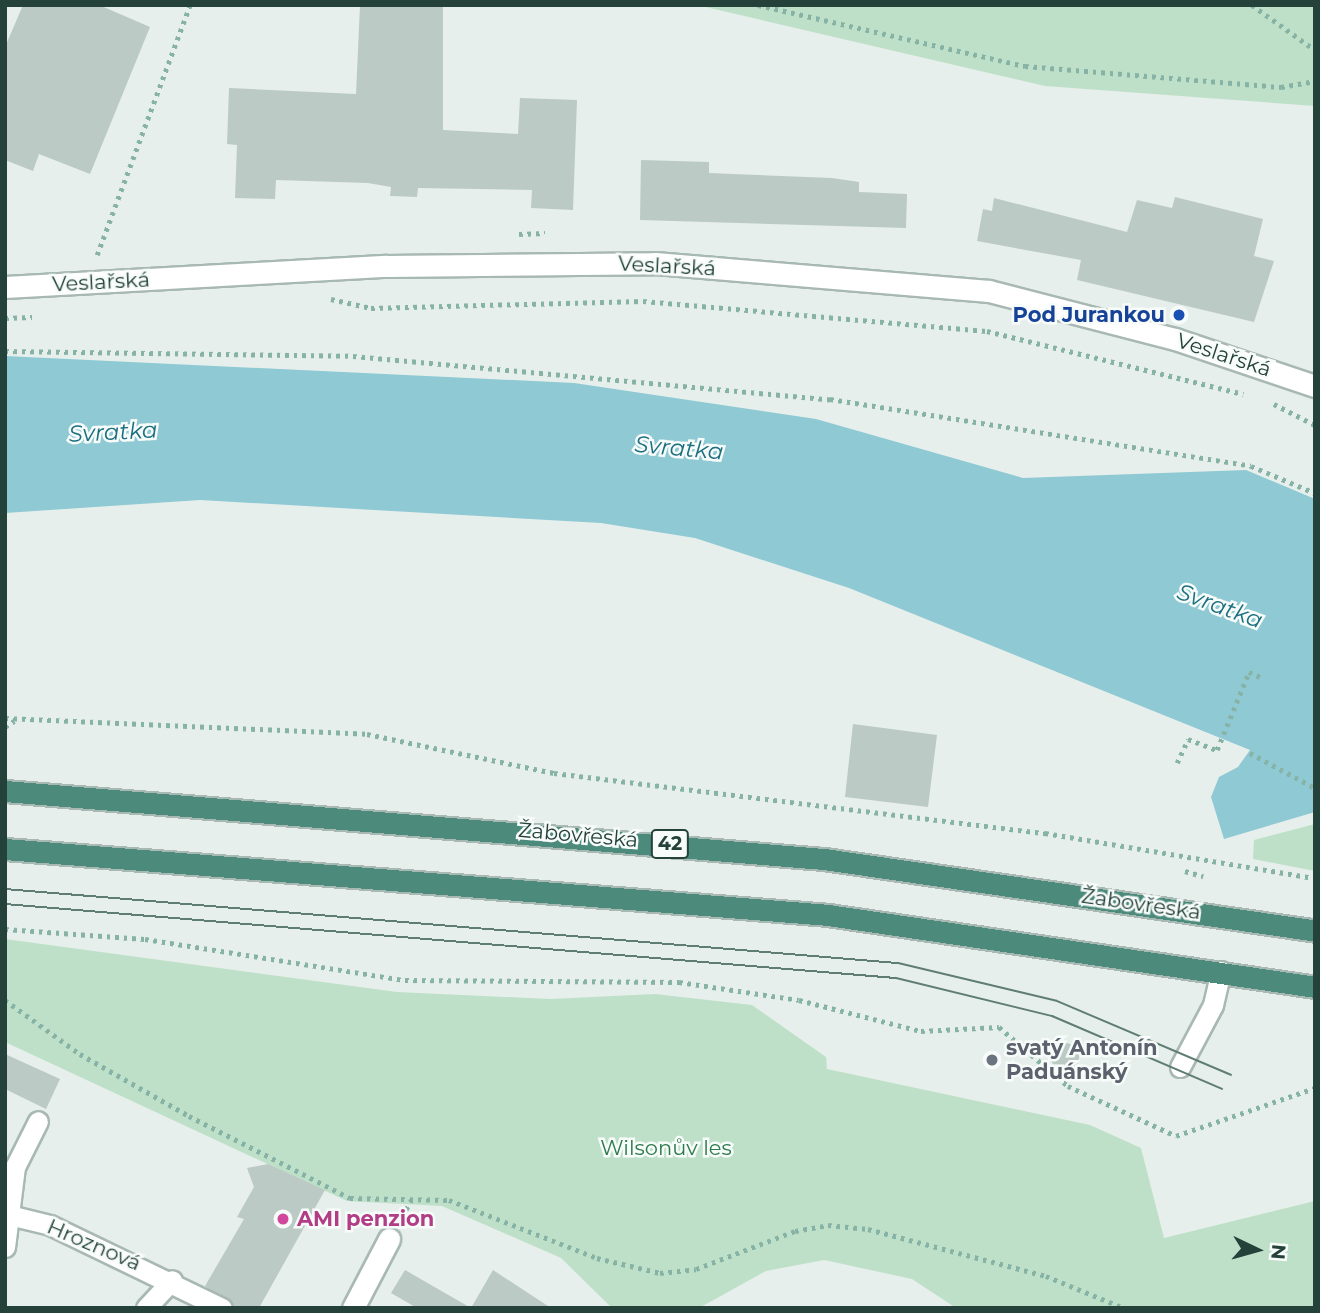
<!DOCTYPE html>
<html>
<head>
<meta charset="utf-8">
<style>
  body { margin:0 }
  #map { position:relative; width:1320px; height:1313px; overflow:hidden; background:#e6efeb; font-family:Montserrat,sans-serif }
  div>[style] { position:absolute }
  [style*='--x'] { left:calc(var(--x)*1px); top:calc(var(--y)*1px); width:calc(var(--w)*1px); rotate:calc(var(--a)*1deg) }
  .green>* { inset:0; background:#bfe0c8 }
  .water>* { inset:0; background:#8ec9d4 }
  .building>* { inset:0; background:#bbcac4 }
  .round { border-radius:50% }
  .path>* { height:4.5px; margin-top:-2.25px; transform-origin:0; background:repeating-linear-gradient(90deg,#86b3a5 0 3.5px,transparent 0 8.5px) }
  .roads { filter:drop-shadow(2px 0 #a8b8b2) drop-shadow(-2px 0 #a8b8b2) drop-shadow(0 2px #a8b8b2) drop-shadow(0 -2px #a8b8b2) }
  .service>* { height:19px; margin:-9.5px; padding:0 9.5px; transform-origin:9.5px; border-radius:9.5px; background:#fff }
  .minor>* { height:21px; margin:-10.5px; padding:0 10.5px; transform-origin:10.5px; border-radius:10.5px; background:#fff }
  .tertiary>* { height:21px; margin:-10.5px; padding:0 10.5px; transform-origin:10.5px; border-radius:10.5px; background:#fff }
  .trunk>* { height:21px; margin:-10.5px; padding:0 10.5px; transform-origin:10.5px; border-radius:10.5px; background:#4c8a7c }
  .tram>* { height:2px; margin:-1px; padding:0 1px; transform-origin:1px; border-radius:1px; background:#5f7d75 }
  .dots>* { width:19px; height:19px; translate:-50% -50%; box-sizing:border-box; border:4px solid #f7fbf9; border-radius:50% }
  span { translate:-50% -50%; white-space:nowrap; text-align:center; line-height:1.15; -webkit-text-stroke:5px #f7fbf9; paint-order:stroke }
  .shield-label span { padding:2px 5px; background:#f7fbf9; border:2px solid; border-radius:5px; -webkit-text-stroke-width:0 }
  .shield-label { font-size:19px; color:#24423a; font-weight:700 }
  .street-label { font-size:21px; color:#24423a }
  .transit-label { font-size:21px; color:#164399; font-weight:700 }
  .right { translate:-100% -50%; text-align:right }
  .worship-label { font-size:21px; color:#5b616d; font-weight:700 }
  .left { translate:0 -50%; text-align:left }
  .park-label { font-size:21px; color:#2d7a4b }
  .hotel-label { font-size:21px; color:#b23c85; font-weight:700 }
  .water-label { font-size:23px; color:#1c6f80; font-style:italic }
  .frame { position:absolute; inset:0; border:7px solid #24423a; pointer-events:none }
  .north { position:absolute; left:1222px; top:1215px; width:70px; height:70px; -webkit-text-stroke:5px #f7fbf9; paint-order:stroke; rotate:95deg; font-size:19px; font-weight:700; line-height:28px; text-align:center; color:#24423a }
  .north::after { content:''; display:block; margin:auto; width:24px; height:32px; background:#24423a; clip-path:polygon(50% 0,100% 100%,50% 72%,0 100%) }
</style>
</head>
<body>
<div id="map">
  <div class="green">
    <div style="clip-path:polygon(697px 5px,1315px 5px,1315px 106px,1045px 86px)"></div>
    <div style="clip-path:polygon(1315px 824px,1315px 871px,1253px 859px,1254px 840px)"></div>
    <div style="clip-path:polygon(5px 939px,397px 992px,551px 999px,655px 994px,752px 1005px,826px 1057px,827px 1069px,1090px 1125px,1141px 1148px,1164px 1238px,1315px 1201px,1315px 1308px,956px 1308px,912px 1279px,824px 1260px,766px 1271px,699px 1308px,612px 1308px,561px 1258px,442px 1206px,347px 1201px,5px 1042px)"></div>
  </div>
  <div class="water">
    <div style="clip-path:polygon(5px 356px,574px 383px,816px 419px,1023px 478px,1246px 470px,1315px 499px,1315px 812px,1224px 839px,1211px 797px,1219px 777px,1238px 767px,1250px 750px,849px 588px,695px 538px,601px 523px,200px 500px,5px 513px)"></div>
  </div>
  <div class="building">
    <div style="clip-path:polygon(23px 5px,99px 5px,150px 27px,90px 174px,39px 154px,33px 171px,5px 160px,5px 47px)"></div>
    <div style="clip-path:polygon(360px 5px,443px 5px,443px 130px,518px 134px,520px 98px,577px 100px,573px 210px,531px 208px,532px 190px,418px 188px,417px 197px,390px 196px,391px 187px,368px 183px,276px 180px,275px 199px,235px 198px,237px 145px,227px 144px,229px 88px,356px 94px)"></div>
    <div style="clip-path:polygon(641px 160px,709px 162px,709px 173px,832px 178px,859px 182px,859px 192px,907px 194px,906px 228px,640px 220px)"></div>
    <div style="clip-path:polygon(1175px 197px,1263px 219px,1254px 256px,1274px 261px,1254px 322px,1077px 280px,1081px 260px,977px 241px,983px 209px,992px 211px,994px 198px,1127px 232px,1137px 200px,1172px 208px)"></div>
    <div style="clip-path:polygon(853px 724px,937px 735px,928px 807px,845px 797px)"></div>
    <div class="round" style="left:1051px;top:1043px;width:28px;height:28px"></div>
    <div style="clip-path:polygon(5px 1054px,60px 1079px,46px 1109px,5px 1089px)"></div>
    <div style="clip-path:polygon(268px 1164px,325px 1190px,259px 1308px,234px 1308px,205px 1286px,244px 1219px,237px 1217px,254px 1187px,247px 1168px)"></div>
    <div style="clip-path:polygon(405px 1270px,471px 1308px,493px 1270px,551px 1308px,417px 1308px,391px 1293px)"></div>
  </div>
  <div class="path">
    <div style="--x:758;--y:5;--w:274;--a:12.9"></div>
    <div style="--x:1025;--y:66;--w:257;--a:4.7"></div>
    <div style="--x:1281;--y:87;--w:35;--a:-10"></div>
    <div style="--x:1252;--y:5;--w:77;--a:35.5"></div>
    <div style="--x:519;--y:234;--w:26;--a:-2"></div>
    <div style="--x:97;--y:255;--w:267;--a:-69.6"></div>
    <div style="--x:331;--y:299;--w:41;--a:12.7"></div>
    <div style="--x:371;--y:308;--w:272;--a:-1.5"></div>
    <div style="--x:643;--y:301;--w:345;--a:5"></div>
    <div style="--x:987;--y:331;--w:264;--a:13.8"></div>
    <div style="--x:5;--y:318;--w:27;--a:-2"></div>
    <div style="--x:5;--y:351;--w:348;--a:0.8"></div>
    <div style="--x:353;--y:356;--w:479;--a:5.2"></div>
    <div style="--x:830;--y:399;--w:426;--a:9"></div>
    <div style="--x:1251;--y:466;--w:69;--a:22.9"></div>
    <div style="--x:1274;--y:404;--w:46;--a:27.1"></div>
    <div style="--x:5;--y:718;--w:362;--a:2.5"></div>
    <div style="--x:367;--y:734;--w:191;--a:11.8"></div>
    <div style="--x:554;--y:773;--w:495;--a:7"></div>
    <div style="--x:1045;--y:833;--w:274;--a:9.5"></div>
    <div style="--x:5;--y:727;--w:11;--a:-34"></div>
    <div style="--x:1250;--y:753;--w:74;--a:28.3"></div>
    <div style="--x:1177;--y:763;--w:26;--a:-65"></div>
    <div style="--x:1188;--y:739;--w:31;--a:21"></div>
    <div style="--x:1217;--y:750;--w:84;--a:-67.7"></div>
    <div style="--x:1249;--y:672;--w:12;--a:24"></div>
    <div style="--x:1185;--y:871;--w:19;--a:16"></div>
    <div style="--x:5;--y:929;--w:140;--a:4.1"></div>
    <div style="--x:145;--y:939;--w:263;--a:9"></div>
    <div style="--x:405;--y:980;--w:274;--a:0.4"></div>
    <div style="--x:679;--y:982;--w:121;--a:8.5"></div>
    <div style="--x:799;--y:1000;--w:126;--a:14.3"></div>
    <div style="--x:921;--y:1031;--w:78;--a:-2.9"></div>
    <div style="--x:999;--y:1027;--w:91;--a:40.5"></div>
    <div style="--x:1068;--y:1086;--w:119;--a:24.8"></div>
    <div style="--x:1176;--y:1136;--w:147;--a:-19.1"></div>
    <div style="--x:5;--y:1000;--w:92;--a:35.8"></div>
    <div style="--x:80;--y:1054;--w:125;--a:29.6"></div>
    <div style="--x:189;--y:1116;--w:181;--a:27"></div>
    <div style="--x:350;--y:1198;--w:99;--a:1.2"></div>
    <div style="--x:449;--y:1200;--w:159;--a:21.4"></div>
    <div style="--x:597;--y:1258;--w:65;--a:13.4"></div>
    <div style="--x:660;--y:1273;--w:36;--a:-6"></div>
    <div style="--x:696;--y:1269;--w:106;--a:-21"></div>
    <div style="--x:795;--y:1231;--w:34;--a:-10"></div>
    <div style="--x:828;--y:1225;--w:40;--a:5.7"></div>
    <div style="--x:868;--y:1229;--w:184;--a:14.8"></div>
    <div style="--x:1046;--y:1276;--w:84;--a:22.3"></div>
    <div style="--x:402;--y:1217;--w:19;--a:-62"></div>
  </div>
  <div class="roads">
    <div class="service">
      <div style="--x:1180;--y:1067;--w:70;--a:-62"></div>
      <div style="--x:1213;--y:1005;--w:35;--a:-77"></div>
      <div style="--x:5;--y:1214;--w:46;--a:13.7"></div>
      <div style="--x:50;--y:1225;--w:191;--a:25.8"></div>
      <div style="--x:5;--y:1247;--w:81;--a:-82.9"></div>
      <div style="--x:15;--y:1167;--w:51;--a:-63.4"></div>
      <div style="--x:146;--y:1308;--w:38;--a:-47"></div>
    </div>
    <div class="minor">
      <div style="--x:353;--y:1308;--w:78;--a:-62.4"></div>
    </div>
    <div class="tertiary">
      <div style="--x:5;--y:287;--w:382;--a:-3.2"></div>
      <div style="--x:386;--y:266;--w:269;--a:-0.6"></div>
      <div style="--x:655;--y:263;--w:335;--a:4.8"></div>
      <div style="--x:989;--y:291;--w:192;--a:14.5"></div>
      <div style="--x:1175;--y:339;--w:148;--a:18.6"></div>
    </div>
    <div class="trunk">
      <div style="--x:5;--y:791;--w:822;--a:4.75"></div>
      <div style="--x:824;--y:859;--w:496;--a:8.3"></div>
      <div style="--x:5;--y:849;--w:826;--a:4.58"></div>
      <div style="--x:828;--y:915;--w:492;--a:8.4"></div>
    </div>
  </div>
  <div class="tram">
    <div style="--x:5;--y:889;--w:896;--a:4.74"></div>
    <div style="--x:898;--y:963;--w:163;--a:13.4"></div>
    <div style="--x:1057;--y:1001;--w:189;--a:23"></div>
    <div style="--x:5;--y:904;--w:894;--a:4.75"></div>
    <div style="--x:896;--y:978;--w:161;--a:13.7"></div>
    <div style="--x:1052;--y:1016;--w:185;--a:23.2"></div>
  </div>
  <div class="dots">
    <div style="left:1179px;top:315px;background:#1a4fb4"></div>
    <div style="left:992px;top:1060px;background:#6b7280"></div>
    <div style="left:283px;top:1219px;background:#d1479c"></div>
  </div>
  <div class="shield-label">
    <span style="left:670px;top:844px">42</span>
  </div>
  <div class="street-label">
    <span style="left:667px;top:266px;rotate:3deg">Veslařská</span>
    <span style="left:101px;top:282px;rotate:-3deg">Veslařská</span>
    <span style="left:1224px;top:355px;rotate:18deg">Veslařská</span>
    <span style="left:578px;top:835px;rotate:5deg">Žabovřeská</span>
    <span style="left:1141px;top:904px;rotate:8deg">Žabovřeská</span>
    <span style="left:94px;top:1245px;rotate:23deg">Hroznová</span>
  </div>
  <div class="transit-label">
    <span class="right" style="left:1165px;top:315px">Pod Jurankou</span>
  </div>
  <div class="worship-label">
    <span class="left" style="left:1006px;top:1060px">svatý Antonín<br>Paduánský</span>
  </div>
  <div class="park-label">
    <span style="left:666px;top:1148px">Wilsonův les</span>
  </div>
  <div class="hotel-label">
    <span class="left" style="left:297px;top:1219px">AMI penzion</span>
  </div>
  <div class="water-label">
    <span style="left:113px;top:432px;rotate:-3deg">Svratka</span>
    <span style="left:679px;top:448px;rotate:5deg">Svratka</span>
    <span style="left:1220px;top:606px;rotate:20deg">Svratka</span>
  </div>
  <div class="frame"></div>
  <div class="north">N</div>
</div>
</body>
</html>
